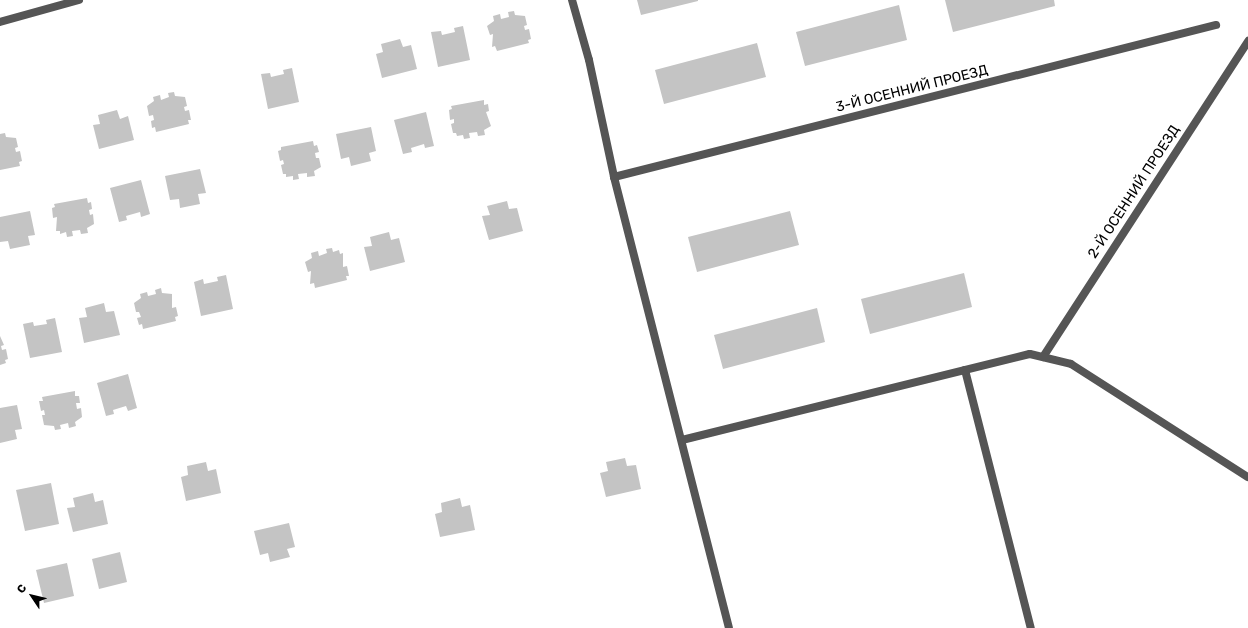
<!DOCTYPE html>
<html>
<head>
<meta charset="utf-8">
<style>
  body { margin:0 }
  #map { position:relative; width:1248px; height:628px; overflow:hidden; background:#fff; font-family:Rubik,sans-serif }
  div>[style] { position:absolute }
  [style*='--x'] { left:calc(var(--x)*1px); top:calc(var(--y)*1px); width:calc(var(--w)*1px); rotate:calc(var(--a)*1deg) }
  .building>* { inset:0; background:#c4c4c4 }
  .minor>* { height:8px; margin:-4px; padding:0 4px; transform-origin:4px; border-radius:4px; background:#555 }
  span { translate:-50% -50%; white-space:nowrap; text-align:center; line-height:1.15; -webkit-text-stroke:4px #fff; paint-order:stroke }
  .street-label { font-size:14px; color:#000 }
  .north { position:absolute; left:12px; top:576px; width:40px; height:40px; -webkit-text-stroke:3px #fff; paint-order:stroke; rotate:305deg; font-size:11px; font-weight:700; line-height:16px; text-align:center; color:#000 }
  .north::after { content:''; display:block; margin:auto; width:14px; height:18px; background:#000; clip-path:polygon(50% 0,100% 100%,50% 72%,0 100%) }
</style>
</head>
<body>
<div id="map">
  <div class="building">
    <div style="clip-path:polygon(637px 0,698px 0,698px 1px,641px 15px)"></div>
    <div style="clip-path:polygon(945px 0,1054px 0,1055px 6px,953px 32px)"></div>
    <div style="clip-path:polygon(899px 5px,907px 40px,805px 66px,796px 32px)"></div>
    <div style="clip-path:polygon(514px 11px,515px 15px,525px 16px,527px 25px,524px 26px,525px 30px,529px 29px,531px 39px,528px 40px,529px 43px,497px 51px,495px 46px,492px 47px,493px 34px,490px 35px,487px 26px,494px 21px,493px 16px,500px 14px,501px 19px,509px 17px,508px 12px)"></div>
    <div style="clip-path:polygon(463px 26px,470px 60px,438px 67px,431px 32px,441px 31px,442px 35px,455px 32px,454px 28px)"></div>
    <div style="clip-path:polygon(400px 39px,403px 47px,411px 45px,417px 69px,382px 78px,376px 54px,383px 52px,381px 44px)"></div>
    <div style="clip-path:polygon(757px 43px,766px 77px,664px 104px,655px 70px)"></div>
    <div style="clip-path:polygon(292px 68px,299px 102px,268px 109px,261px 74px,270px 73px,271px 77px,284px 74px,283px 70px)"></div>
    <div style="clip-path:polygon(174px 92px,175px 96px,185px 97px,187px 106px,184px 107px,185px 111px,189px 110px,191px 120px,188px 120px,189px 124px,156px 132px,155px 127px,152px 128px,151px 121px,154px 120px,153px 115px,149px 116px,147px 106px,154px 101px,153px 97px,160px 95px,161px 100px,169px 97px,168px 93px)"></div>
    <div style="clip-path:polygon(484px 100px,484px 105px,488px 104px,489px 111px,486px 112px,491px 126px,484px 130px,485px 135px,478px 136px,477px 132px,469px 133px,470px 138px,464px 139px,463px 135px,457px 136px,456px 133px,453px 133px,451px 124px,454px 123px,454px 119px,450px 120px,449px 110px,452px 109px,451px 106px)"></div>
    <div style="clip-path:polygon(117px 110px,120px 119px,128px 116px,134px 140px,99px 149px,93px 125px,100px 124px,98px 115px)"></div>
    <div style="clip-path:polygon(426px 112px,434px 146px,425px 148px,424px 144px,411px 148px,412px 152px,403px 154px,394px 120px)"></div>
    <div style="clip-path:polygon(371px 127px,376px 151px,369px 153px,371px 161px,351px 166px,349px 157px,341px 159px,336px 134px)"></div>
    <div style="clip-path:polygon(5px 133px,6px 137px,16px 138px,18px 147px,15px 148px,16px 152px,20px 151px,22px 161px,19px 162px,20px 166px,0 170px,0 134px)"></div>
    <div style="clip-path:polygon(313px 141px,314px 146px,317px 145px,319px 152px,315px 153px,316px 158px,319px 158px,321px 167px,314px 171px,315px 176px,307px 177px,307px 173px,298px 174px,299px 179px,293px 180px,293px 176px,286px 177px,286px 174px,283px 174px,281px 165px,284px 164px,283px 160px,280px 161px,278px 151px,281px 150px,281px 147px)"></div>
    <div style="clip-path:polygon(200px 169px,206px 193px,198px 194px,200px 204px,180px 208px,179px 199px,170px 200px,165px 176px)"></div>
    <div style="clip-path:polygon(141px 180px,150px 214px,141px 217px,140px 212px,126px 216px,127px 220px,119px 222px,110px 188px)"></div>
    <div style="clip-path:polygon(87px 198px,88px 203px,91px 202px,92px 209px,89px 210px,90px 215px,93px 214px,94px 224px,87px 228px,88px 233px,81px 234px,80px 230px,72px 231px,73px 236px,67px 237px,66px 232px,60px 234px,60px 231px,56px 231px,57px 217px,53px 218px,52px 208px,55px 207px,54px 204px)"></div>
    <div style="clip-path:polygon(507px 201px,509px 209px,517px 208px,523px 231px,489px 240px,482px 216px,490px 215px,487px 206px)"></div>
    <div style="clip-path:polygon(30px 211px,35px 235px,28px 236px,30px 245px,10px 249px,8px 241px,0 242px,0 217px)"></div>
    <div style="clip-path:polygon(790px 211px,799px 245px,697px 272px,688px 237px)"></div>
    <div style="clip-path:polygon(389px 232px,391px 240px,399px 238px,405px 262px,370px 271px,364px 247px,372px 246px,370px 237px)"></div>
    <div style="clip-path:polygon(332px 248px,333px 252px,339px 250px,340px 254px,343px 253px,343px 267px,347px 266px,349px 276px,346px 276px,347px 280px,315px 288px,314px 283px,310px 284px,311px 271px,308px 272px,305px 262px,312px 258px,311px 253px,318px 251px,319px 256px,327px 253px,326px 249px)"></div>
    <div style="clip-path:polygon(964px 273px,972px 307px,870px 334px,861px 299px)"></div>
    <div style="clip-path:polygon(226px 275px,233px 309px,201px 316px,194px 282px,203px 279px,204px 284px,218px 281px,217px 277px)"></div>
    <div style="clip-path:polygon(161px 288px,162px 293px,172px 294px,172px 308px,176px 307px,178px 316px,175px 317px,176px 321px,143px 329px,142px 324px,139px 325px,137px 318px,141px 317px,139px 312px,136px 312px,134px 303px,141px 298px,140px 294px,147px 292px,148px 296px,156px 294px,155px 290px)"></div>
    <div style="clip-path:polygon(104px 303px,106px 312px,114px 311px,120px 335px,84px 343px,79px 318px,87px 317px,85px 308px)"></div>
    <div style="clip-path:polygon(817px 308px,825px 342px,723px 369px,714px 335px)"></div>
    <div style="clip-path:polygon(55px 318px,62px 352px,30px 358px,23px 324px,33px 322px,34px 326px,47px 324px,46px 320px)"></div>
    <div style="clip-path:polygon(0 336px,4px 345px,1px 346px,2px 350px,6px 349px,8px 359px,5px 360px,6px 363px,0 365px)"></div>
    <div style="clip-path:polygon(128px 374px,137px 408px,128px 411px,126px 406px,113px 410px,114px 414px,106px 416px,97px 383px)"></div>
    <div style="clip-path:polygon(75px 391px,75px 396px,79px 396px,80px 403px,76px 403px,77px 409px,81px 408px,82px 417px,75px 422px,76px 426px,69px 428px,68px 423px,60px 425px,61px 429px,55px 430px,54px 426px,44px 425px,42px 415px,45px 415px,44px 410px,41px 411px,39px 401px,43px 401px,42px 397px)"></div>
    <div style="clip-path:polygon(17px 405px,22px 429px,15px 430px,17px 439px,0 443px,0 408px)"></div>
    <div style="clip-path:polygon(625px 458px,627px 466px,636px 465px,641px 489px,606px 497px,600px 473px,608px 471px,606px 462px)"></div>
    <div style="clip-path:polygon(206px 462px,208px 471px,216px 469px,221px 493px,186px 501px,181px 477px,188px 475px,187px 466px)"></div>
    <div style="clip-path:polygon(51px 483px,59px 524px,25px 531px,16px 490px)"></div>
    <div style="clip-path:polygon(93px 493px,95px 502px,103px 500px,108px 524px,73px 532px,67px 508px,75px 507px,73px 498px)"></div>
    <div style="clip-path:polygon(460px 498px,462px 507px,470px 505px,475px 530px,440px 537px,435px 514px,442px 512px,441px 503px)"></div>
    <div style="clip-path:polygon(289px 523px,295px 547px,287px 549px,290px 557px,270px 562px,268px 553px,260px 555px,254px 531px)"></div>
    <div style="clip-path:polygon(120px 552px,127px 582px,99px 589px,92px 559px)"></div>
    <div style="clip-path:polygon(67px 563px,74px 596px,44px 603px,36px 570px)"></div>
  </div>
  <div class="minor">
    <div style="--x:572;--y:0;--w:62;--a:74.2"></div>
    <div style="--x:589;--y:60;--w:120;--a:77.9"></div>
    <div style="--x:614;--y:177;--w:465;--a:75.7"></div>
    <div style="--x:0;--y:22;--w:82;--a:-15.6"></div>
    <div style="--x:614;--y:177;--w:621;--a:-14.17"></div>
    <div style="--x:1043;--y:357;--w:377;--a:-57"></div>
    <div style="--x:965;--y:370;--w:266;--a:75.7"></div>
    <div style="--x:682;--y:440;--w:358;--a:-13.9"></div>
    <div style="--x:1030;--y:354;--w:42;--a:13.7"></div>
    <div style="--x:1071;--y:364;--w:210;--a:32.6"></div>
  </div>
  <div class="street-label">
    <span style="left:912px;top:89px;rotate:-14deg">3-Й ОСЕННИЙ ПРОЕЗД</span>
    <span style="left:1134px;top:192px;rotate:-57deg">2-Й ОСЕННИЙ ПРОЕЗД</span>
  </div>
  <div class="north">С</div>
</div>
</body>
</html>
